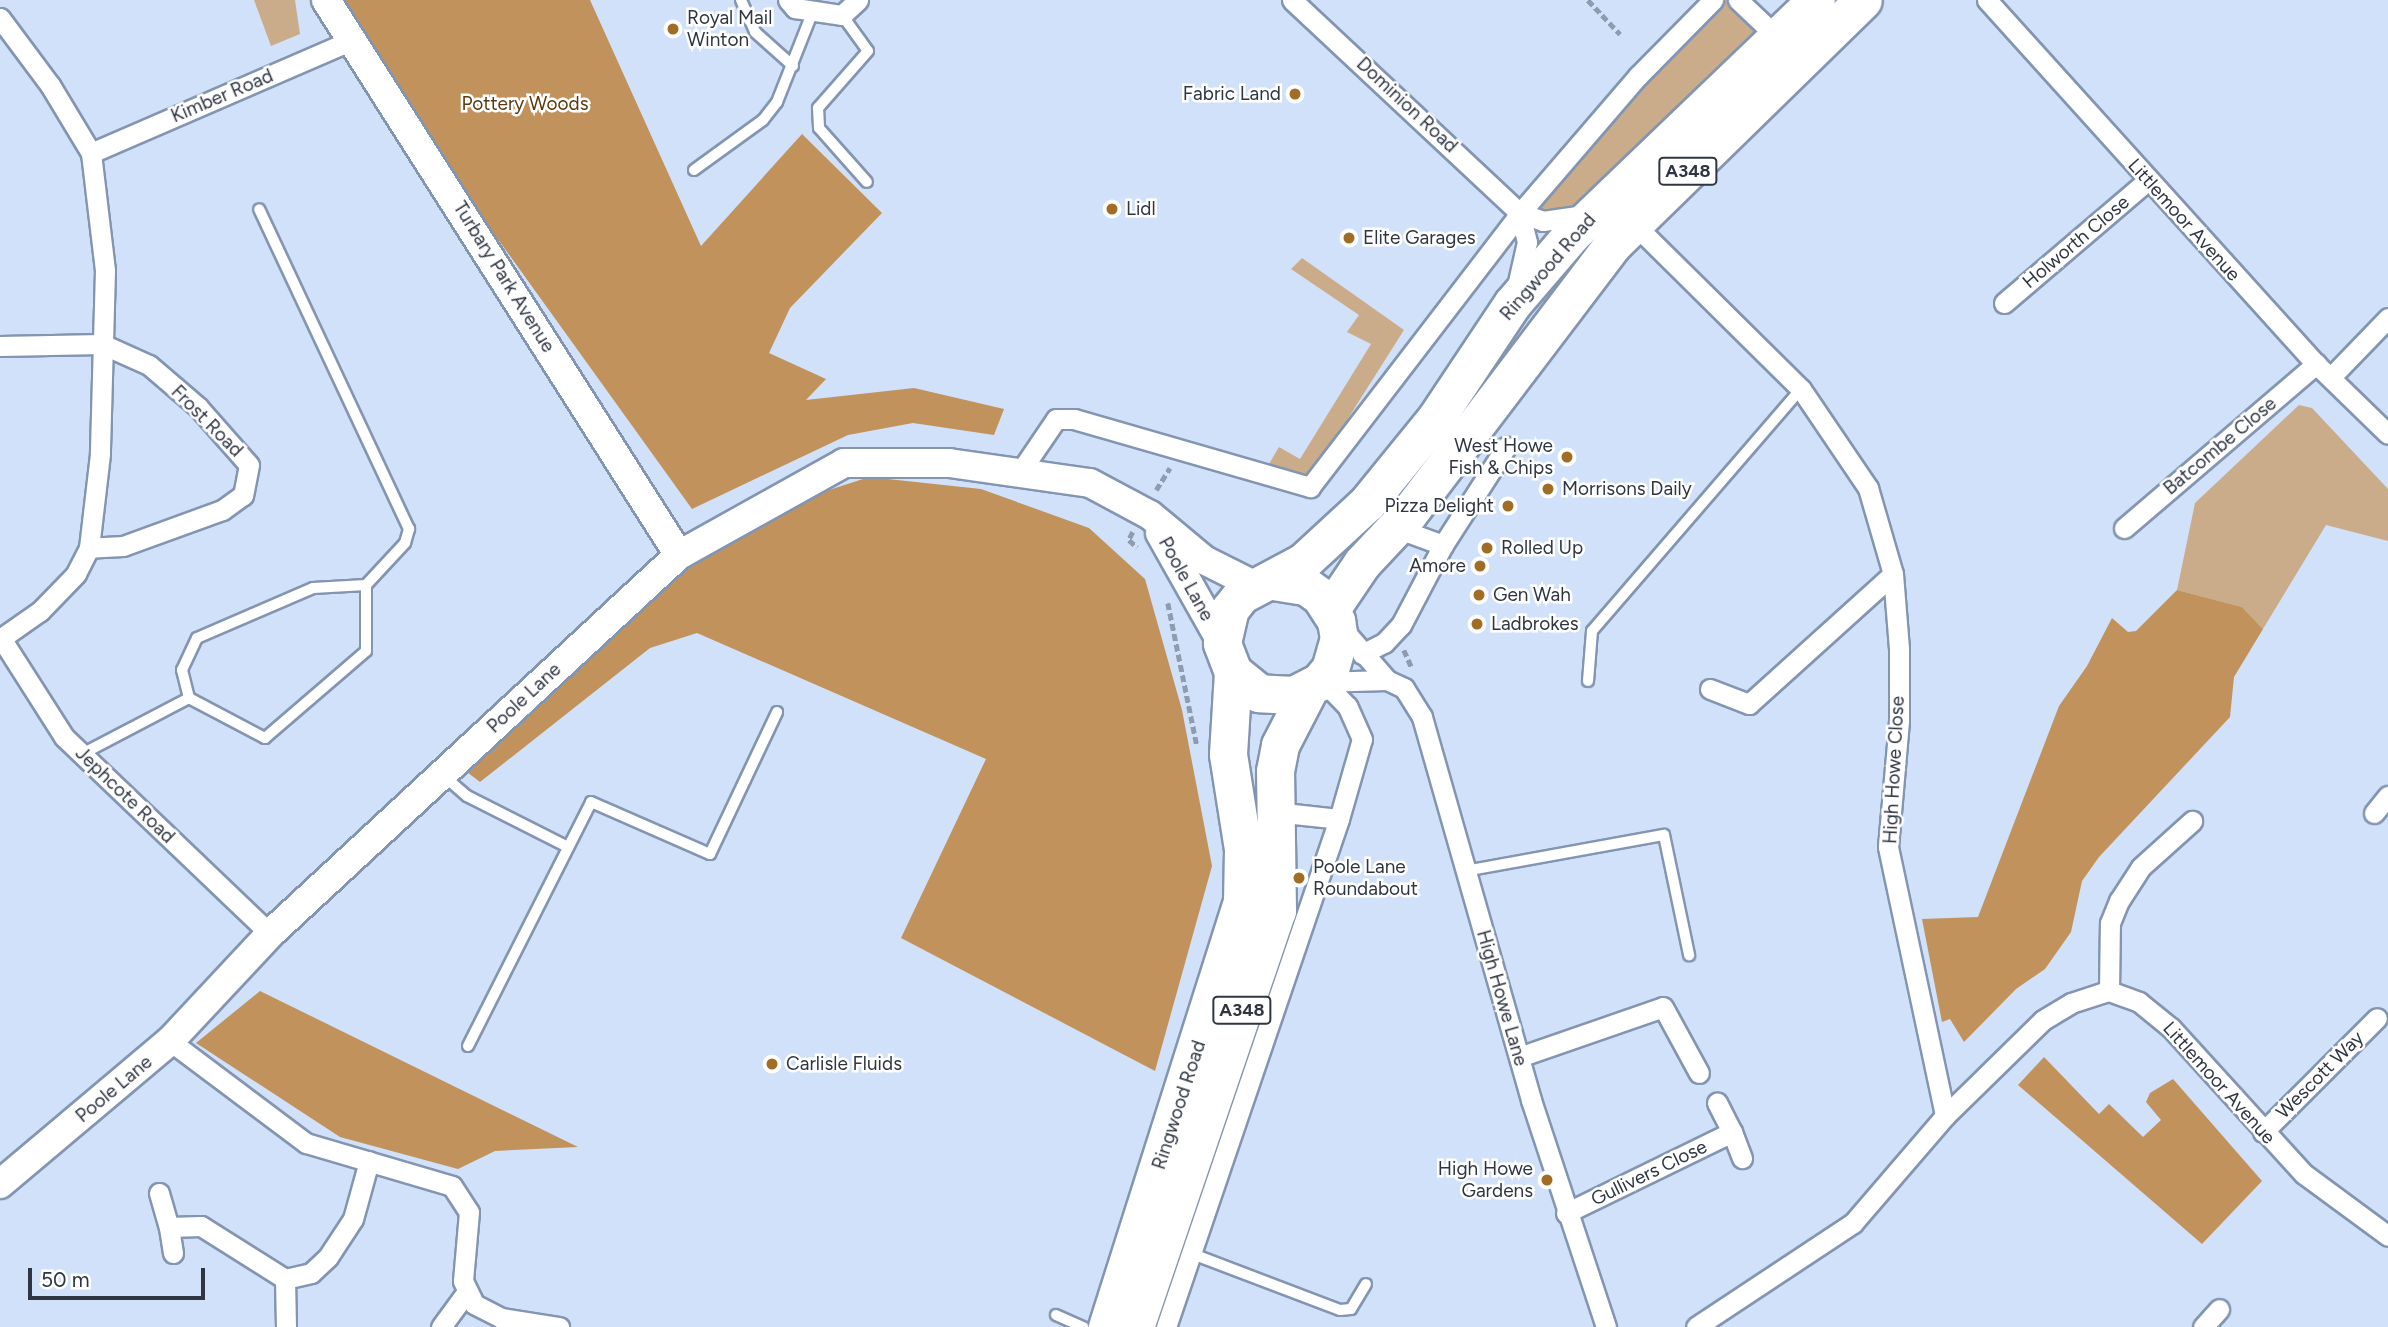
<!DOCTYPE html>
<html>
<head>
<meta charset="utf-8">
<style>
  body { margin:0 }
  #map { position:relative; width:2388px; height:1327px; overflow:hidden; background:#d1e1f9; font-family:Figtree,sans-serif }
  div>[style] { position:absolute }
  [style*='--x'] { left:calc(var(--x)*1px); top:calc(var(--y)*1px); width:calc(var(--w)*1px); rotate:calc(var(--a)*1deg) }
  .green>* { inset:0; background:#caac8a }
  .forest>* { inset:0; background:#c1925b }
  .path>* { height:4.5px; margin-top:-2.25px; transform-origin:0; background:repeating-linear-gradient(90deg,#8f9bae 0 7px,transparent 0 10.5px) }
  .roads { filter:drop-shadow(2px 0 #8395b1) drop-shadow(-2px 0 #8395b1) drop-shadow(0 2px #8395b1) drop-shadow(0 -2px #8395b1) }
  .lane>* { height:10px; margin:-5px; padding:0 5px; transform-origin:5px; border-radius:5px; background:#fff }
  .street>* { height:19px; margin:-9.5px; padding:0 9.5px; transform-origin:9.5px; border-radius:9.5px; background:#fff }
  .secondary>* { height:28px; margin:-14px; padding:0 14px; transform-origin:14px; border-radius:14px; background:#fff }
  .highway>* { height:37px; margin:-18.5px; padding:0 18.5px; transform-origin:18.5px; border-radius:18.5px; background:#fff }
  .dots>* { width:19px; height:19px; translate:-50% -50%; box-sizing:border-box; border:4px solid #fff; border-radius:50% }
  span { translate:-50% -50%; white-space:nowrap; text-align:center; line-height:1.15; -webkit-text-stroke:5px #fff; paint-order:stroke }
  .shield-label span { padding:2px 5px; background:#fff; border:2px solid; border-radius:5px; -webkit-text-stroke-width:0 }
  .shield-label { font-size:18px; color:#2f3642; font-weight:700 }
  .poi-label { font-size:19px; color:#2f3642 }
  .left { translate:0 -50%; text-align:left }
  .right { translate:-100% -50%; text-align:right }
  .street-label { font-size:19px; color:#2f3642 }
  .park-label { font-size:19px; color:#5a3a0e }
  .scale { position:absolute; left:28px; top:1268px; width:177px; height:32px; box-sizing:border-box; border:4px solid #2f3642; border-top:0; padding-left:9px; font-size:21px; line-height:24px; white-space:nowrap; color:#2f3642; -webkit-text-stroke:5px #fff; paint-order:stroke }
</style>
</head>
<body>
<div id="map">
  <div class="green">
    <div style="clip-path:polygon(254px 0,295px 0,300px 34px,271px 46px)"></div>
    <div style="clip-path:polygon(1713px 0,1738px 0,1777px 37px,1597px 211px,1520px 213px)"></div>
    <div style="clip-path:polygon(1302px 258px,1404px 330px,1316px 469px,1306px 475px,1269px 464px,1279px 447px,1300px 459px,1371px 344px,1347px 332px,1359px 315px,1291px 269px)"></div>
    <div style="clip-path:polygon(2299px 405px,2312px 408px,2388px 489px,2388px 541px,2326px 525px,2263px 629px,2242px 607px,2177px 590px,2195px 503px)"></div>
  </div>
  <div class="forest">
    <div style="clip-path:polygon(326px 0,590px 0,701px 246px,802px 134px,882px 213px,790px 308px,769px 353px,826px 379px,806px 400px,914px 388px,1004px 409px,994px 435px,913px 423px,848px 435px,692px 509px)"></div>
    <div style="clip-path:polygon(869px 477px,981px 489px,1089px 528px,1145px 579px,1182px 710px,1212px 866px,1155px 1071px,901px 938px,986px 759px,697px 633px,650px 648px,480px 782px,463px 769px,697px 561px,820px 493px)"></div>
    <div style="clip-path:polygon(2177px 590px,2242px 607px,2263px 629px,2234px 677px,2230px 717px,2099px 857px,2082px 881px,2071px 932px,2045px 969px,2016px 989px,1964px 1042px,1950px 1019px,1942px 1022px,1922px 919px,1978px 917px,2059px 706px,2087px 666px,2112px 618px,2128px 632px,2136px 631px)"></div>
    <div style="clip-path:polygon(260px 991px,578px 1147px,495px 1151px,458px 1169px,340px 1137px,196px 1043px)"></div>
    <div style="clip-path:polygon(2044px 1057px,2099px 1114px,2109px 1104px,2143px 1137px,2161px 1120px,2146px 1102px,2150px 1093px,2173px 1079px,2262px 1181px,2202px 1244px,2018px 1085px)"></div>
  </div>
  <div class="path">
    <div style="--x:1588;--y:0;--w:47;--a:46.7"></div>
    <div style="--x:1156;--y:490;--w:26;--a:-58"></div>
    <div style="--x:1133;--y:532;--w:9;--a:117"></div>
    <div style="--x:1129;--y:540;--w:11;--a:41"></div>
    <div style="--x:1168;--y:603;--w:145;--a:78.5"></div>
    <div style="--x:1404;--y:650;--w:20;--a:66"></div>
  </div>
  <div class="roads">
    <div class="lane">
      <div style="--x:741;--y:0;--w:35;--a:66"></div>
      <div style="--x:755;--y:32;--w:51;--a:41.8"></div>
      <div style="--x:842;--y:15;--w:44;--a:54.2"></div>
      <div style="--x:868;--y:51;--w:76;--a:131.3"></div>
      <div style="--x:818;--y:108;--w:20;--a:87"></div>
      <div style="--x:819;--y:128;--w:72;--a:48.4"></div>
      <div style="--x:694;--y:170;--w:85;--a:-35.9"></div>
      <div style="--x:763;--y:120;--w:23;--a:-52"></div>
      <div style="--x:777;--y:102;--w:98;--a:-68.4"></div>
      <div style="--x:1588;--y:681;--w:50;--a:-85.4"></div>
      <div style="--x:1592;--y:631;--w:320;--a:-49.2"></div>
      <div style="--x:189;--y:698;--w:86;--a:27.8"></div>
      <div style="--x:265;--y:738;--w:133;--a:-40.7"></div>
      <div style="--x:366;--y:651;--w:66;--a:-90"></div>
      <div style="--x:82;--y:754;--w:121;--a:-27.6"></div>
      <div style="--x:189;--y:698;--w:29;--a:-104"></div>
      <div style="--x:182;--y:670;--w:35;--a:-65"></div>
      <div style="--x:197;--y:638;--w:126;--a:-23.3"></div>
      <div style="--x:313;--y:588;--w:53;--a:-3.2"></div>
      <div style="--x:366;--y:585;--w:57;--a:-47.1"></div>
      <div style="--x:405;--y:543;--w:15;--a:-74"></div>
      <div style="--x:409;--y:529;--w:353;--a:-115.1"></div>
      <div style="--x:445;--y:777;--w:29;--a:41"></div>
      <div style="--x:467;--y:796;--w:113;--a:26.8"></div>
      <div style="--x:1465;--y:871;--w:202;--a:-10.3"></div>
      <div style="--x:1664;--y:835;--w:123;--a:78.2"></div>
      <div style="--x:468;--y:1046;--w:273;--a:-63.2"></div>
      <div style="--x:591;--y:802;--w:130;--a:23.6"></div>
      <div style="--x:710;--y:854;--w:157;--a:-64.7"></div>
      <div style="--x:1190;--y:1253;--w:160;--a:20.8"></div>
      <div style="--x:1340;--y:1310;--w:11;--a:-5"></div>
      <div style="--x:1351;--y:1309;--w:29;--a:-59"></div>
      <div style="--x:1056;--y:1315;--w:30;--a:24"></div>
    </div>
    <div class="street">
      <div style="--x:788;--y:0;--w:11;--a:49"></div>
      <div style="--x:795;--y:8;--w:48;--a:8.5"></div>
      <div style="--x:842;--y:15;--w:22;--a:-43"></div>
      <div style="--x:1292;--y:0;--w:312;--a:43.1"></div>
      <div style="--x:1520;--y:213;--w:24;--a:19"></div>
      <div style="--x:1543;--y:221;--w:40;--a:-8.5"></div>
      <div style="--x:1738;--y:0;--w:54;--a:43.5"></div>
      <div style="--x:1987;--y:0;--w:491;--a:47.9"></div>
      <div style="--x:2316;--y:364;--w:100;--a:44.2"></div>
      <div style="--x:0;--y:18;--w:84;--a:53.3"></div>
      <div style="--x:50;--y:85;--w:79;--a:58.9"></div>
      <div style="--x:91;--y:153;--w:118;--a:83.2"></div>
      <div style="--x:105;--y:270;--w:184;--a:91.6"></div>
      <div style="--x:100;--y:454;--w:95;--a:96.7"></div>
      <div style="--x:89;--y:548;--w:29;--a:117"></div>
      <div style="--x:76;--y:574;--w:52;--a:134.2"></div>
      <div style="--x:40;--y:611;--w:49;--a:145"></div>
      <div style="--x:91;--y:153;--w:287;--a:-23.4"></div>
      <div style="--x:1634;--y:224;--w:235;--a:44.7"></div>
      <div style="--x:1801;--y:389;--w:120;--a:55.9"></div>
      <div style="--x:1868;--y:488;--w:90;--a:73.8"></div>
      <div style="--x:1893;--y:574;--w:75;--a:85.4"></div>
      <div style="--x:1899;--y:649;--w:72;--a:90"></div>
      <div style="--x:1899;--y:721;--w:126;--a:95"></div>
      <div style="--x:1888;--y:847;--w:275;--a:78"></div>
      <div style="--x:1945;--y:1116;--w:141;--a:130.7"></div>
      <div style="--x:1853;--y:1223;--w:188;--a:146.5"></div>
      <div style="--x:1517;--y:286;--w:45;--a:-77.2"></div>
      <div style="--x:1527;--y:242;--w:30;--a:-104"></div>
      <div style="--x:2004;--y:303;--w:188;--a:-40.5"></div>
      <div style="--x:0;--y:346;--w:102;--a:-1.1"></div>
      <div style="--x:102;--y:344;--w:51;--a:24.1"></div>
      <div style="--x:149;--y:365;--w:65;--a:40.6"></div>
      <div style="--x:198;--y:407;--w:77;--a:48.7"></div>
      <div style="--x:249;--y:465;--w:31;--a:101"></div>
      <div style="--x:243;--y:495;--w:26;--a:144"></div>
      <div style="--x:222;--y:510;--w:105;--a:160"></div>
      <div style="--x:123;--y:546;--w:34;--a:177"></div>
      <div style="--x:2331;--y:377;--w:82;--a:-46"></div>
      <div style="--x:1020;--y:472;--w:64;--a:-55.8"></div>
      <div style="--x:1056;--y:419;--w:18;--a:0"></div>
      <div style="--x:1074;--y:419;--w:246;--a:16.1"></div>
      <div style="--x:1310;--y:487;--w:345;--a:-52.5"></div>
      <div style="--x:1520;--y:213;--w:181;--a:-49.3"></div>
      <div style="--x:1638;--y:76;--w:107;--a:-45.4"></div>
      <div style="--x:1396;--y:528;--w:50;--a:19.9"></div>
      <div style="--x:2124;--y:528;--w:253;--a:-40.5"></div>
      <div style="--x:1340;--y:626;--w:72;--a:49"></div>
      <div style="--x:1387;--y:680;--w:19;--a:25"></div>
      <div style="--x:1404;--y:688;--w:34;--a:58"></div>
      <div style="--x:1422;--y:717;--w:398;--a:74.1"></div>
      <div style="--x:1531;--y:1100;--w:239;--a:71.7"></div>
      <div style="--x:1;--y:638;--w:117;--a:57.5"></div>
      <div style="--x:64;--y:737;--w:285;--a:43.7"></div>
      <div style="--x:1362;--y:654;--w:25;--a:-27"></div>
      <div style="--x:1384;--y:643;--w:25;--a:-47"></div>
      <div style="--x:1401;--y:625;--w:90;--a:-62.3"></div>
      <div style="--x:1443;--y:545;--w:117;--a:-57.3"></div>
      <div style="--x:1319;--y:682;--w:68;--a:-1.7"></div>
      <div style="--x:1710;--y:689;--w:42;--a:21"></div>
      <div style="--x:1749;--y:704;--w:194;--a:-42.1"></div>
      <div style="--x:1275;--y:812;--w:64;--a:6.2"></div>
      <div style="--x:2374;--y:813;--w:22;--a:-51"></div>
      <div style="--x:2109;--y:991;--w:68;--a:-89.2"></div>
      <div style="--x:2110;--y:923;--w:24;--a:-68"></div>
      <div style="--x:2119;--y:901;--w:40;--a:-57.1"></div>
      <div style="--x:2141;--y:867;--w:69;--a:-42"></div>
      <div style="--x:170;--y:1041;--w:170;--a:36.9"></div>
      <div style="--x:306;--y:1143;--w:152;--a:16.4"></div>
      <div style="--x:452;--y:1186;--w:31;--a:57"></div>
      <div style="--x:469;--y:1212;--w:69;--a:95"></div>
      <div style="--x:463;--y:1281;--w:25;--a:64"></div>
      <div style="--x:474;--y:1304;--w:30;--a:27"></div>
      <div style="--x:501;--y:1318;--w:59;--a:8.8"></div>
      <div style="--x:1519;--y:1057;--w:152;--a:-19.1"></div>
      <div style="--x:1663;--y:1007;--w:75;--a:61.4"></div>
      <div style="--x:1945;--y:1116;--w:137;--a:-44.4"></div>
      <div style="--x:2043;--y:1020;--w:33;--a:-31"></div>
      <div style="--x:2071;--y:1003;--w:40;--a:-18"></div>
      <div style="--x:2109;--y:991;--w:32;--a:20"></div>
      <div style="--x:2139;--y:1002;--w:41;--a:39.1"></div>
      <div style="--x:2171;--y:1028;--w:197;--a:47.7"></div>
      <div style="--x:2304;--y:1174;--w:104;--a:36.4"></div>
      <div style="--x:1732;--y:1132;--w:28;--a:69"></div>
      <div style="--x:2263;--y:1132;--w:161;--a:-45"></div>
      <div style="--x:159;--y:1193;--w:35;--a:74"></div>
      <div style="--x:1566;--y:1213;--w:185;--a:-26"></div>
      <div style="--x:1732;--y:1132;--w:33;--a:-117"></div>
      <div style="--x:173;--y:1253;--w:26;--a:-99"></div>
      <div style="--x:169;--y:1227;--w:32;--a:-2"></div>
      <div style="--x:201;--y:1226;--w:99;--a:32.2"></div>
      <div style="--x:285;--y:1279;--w:27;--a:-13"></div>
      <div style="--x:311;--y:1273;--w:23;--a:-43"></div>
      <div style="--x:328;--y:1257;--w:45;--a:-56.7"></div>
      <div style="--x:353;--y:1219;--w:60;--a:-74.6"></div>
      <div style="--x:285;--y:1279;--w:48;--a:88.8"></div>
      <div style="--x:441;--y:1327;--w:42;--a:-53.7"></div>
      <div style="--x:1166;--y:1327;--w:537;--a:-71.19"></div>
      <div style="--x:1339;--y:819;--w:83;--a:-74"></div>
      <div style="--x:1362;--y:739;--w:36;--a:-114"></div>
      <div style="--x:1347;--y:706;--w:30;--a:-134"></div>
      <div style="--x:2203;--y:1327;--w:24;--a:-48"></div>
    </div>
    <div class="secondary">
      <div style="--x:326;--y:0;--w:658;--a:57.54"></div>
      <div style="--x:1160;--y:533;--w:126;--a:60.6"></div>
      <div style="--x:0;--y:1184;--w:222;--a:-40.1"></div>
      <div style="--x:170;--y:1041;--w:146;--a:-46.9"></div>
      <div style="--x:270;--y:934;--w:558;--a:-42.82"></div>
      <div style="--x:679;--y:555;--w:189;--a:-29.1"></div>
      <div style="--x:844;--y:463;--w:105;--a:0"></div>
      <div style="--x:949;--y:463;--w:142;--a:8.1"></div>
      <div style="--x:1090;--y:483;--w:68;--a:28.1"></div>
      <div style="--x:1150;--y:515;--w:70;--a:39.8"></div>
      <div style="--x:1204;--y:560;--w:58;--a:26.6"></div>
    </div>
    <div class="highway">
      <div style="--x:1273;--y:581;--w:33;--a:9"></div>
      <div style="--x:1306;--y:586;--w:17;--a:36"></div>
      <div style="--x:1320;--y:596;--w:30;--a:57"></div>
      <div style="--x:1336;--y:621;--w:17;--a:80"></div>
      <div style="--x:1339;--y:638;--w:32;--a:106"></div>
      <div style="--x:1330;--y:669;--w:17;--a:130"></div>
      <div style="--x:1319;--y:682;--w:29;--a:153"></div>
      <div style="--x:1293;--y:695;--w:34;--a:-177"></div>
      <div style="--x:1259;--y:693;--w:33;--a:-141"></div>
      <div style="--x:1233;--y:672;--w:31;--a:-111"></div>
      <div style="--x:1222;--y:643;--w:35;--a:-77"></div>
      <div style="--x:1230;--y:609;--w:18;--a:-52"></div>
      <div style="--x:1241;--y:595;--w:70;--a:-28"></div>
      <div style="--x:1303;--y:562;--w:87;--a:-42.7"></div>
      <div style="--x:1367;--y:503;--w:109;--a:-50.9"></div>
      <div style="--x:1436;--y:418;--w:137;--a:-56.3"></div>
      <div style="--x:1512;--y:304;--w:92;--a:-49.4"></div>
      <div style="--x:1572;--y:234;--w:338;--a:-43.8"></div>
      <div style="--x:1331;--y:609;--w:55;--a:-56"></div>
      <div style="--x:1362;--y:563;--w:67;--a:-46.8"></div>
      <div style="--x:1408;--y:514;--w:339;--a:-52.8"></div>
      <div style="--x:1613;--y:244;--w:349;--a:-44.3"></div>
      <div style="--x:1107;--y:1327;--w:446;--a:-72.4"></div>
      <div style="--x:1242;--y:902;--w:53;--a:-88.9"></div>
      <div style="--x:1243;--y:849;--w:96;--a:-99"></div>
      <div style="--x:1228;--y:754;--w:82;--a:-86.5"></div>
      <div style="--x:1135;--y:1327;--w:440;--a:-71.2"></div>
      <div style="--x:1277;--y:911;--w:140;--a:-90.8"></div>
      <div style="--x:1275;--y:771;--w:26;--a:-79"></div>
      <div style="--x:1280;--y:745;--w:63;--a:-62.6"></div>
    </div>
  </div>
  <div class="dots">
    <div style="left:673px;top:29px;background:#a16d25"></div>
    <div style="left:1295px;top:94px;background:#a16d25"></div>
    <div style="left:1112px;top:209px;background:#a16d25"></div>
    <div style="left:1349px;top:238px;background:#a16d25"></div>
    <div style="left:1567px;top:457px;background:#a16d25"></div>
    <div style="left:1548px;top:489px;background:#a16d25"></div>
    <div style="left:1508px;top:506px;background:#a16d25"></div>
    <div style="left:1487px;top:548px;background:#a16d25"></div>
    <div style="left:1480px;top:566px;background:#a16d25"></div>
    <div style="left:1479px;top:595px;background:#a16d25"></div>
    <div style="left:1477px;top:624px;background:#a16d25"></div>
    <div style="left:1299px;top:878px;background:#a16d25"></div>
    <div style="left:772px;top:1064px;background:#a16d25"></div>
    <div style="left:1547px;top:1180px;background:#a16d25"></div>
  </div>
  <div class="shield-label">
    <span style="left:1688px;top:171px">A348</span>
    <span style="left:1242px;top:1010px">A348</span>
  </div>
  <div class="poi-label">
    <span class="left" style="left:687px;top:29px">Royal Mail<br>Winton</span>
    <span class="right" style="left:1281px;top:94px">Fabric Land</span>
    <span class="left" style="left:1126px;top:209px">Lidl</span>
    <span class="left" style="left:1363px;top:238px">Elite Garages</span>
    <span class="right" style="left:1553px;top:457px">West Howe<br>Fish &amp; Chips</span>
    <span class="left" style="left:1562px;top:489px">Morrisons Daily</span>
    <span class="right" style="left:1494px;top:506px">Pizza Delight</span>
    <span class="left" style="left:1501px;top:548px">Rolled Up</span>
    <span class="right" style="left:1466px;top:566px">Amore</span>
    <span class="left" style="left:1493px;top:595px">Gen Wah</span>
    <span class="left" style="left:1491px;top:624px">Ladbrokes</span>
    <span class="left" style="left:1313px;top:878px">Poole Lane<br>Roundabout</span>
    <span class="left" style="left:786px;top:1064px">Carlisle Fluids</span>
    <span class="right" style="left:1533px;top:1180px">High Howe<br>Gardens</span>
  </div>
  <div class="street-label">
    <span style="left:222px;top:96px;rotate:-23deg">Kimber Road</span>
    <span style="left:1407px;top:105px;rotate:43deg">Dominion Road</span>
    <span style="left:2184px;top:220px;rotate:48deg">Littlemoor Avenue</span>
    <span style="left:2076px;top:242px;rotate:-40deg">Holworth Close</span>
    <span style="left:1548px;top:267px;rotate:-49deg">Ringwood Road</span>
    <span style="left:504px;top:277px;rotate:58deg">Turbary Park Avenue</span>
    <span style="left:207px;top:421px;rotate:45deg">Frost Road</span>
    <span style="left:2220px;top:446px;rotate:-40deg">Batcombe Close</span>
    <span style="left:1186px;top:579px;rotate:61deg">Poole Lane</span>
    <span style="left:524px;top:698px;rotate:-43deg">Poole Lane</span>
    <span style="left:1894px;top:770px;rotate:-87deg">High Howe Close</span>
    <span style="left:125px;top:795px;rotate:44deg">Jephcote Road</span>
    <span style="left:1502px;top:998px;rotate:74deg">High Howe Lane</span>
    <span style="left:2320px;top:1075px;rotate:-45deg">Wescott Way</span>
    <span style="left:2219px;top:1083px;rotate:48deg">Littlemoor Avenue</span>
    <span style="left:114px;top:1089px;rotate:-40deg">Poole Lane</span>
    <span style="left:1179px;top:1105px;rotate:-72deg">Ringwood Road</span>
    <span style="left:1649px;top:1173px;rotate:-26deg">Gullivers Close</span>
  </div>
  <div class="park-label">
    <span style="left:525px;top:104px">Pottery Woods</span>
  </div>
  <div class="scale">50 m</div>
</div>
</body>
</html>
